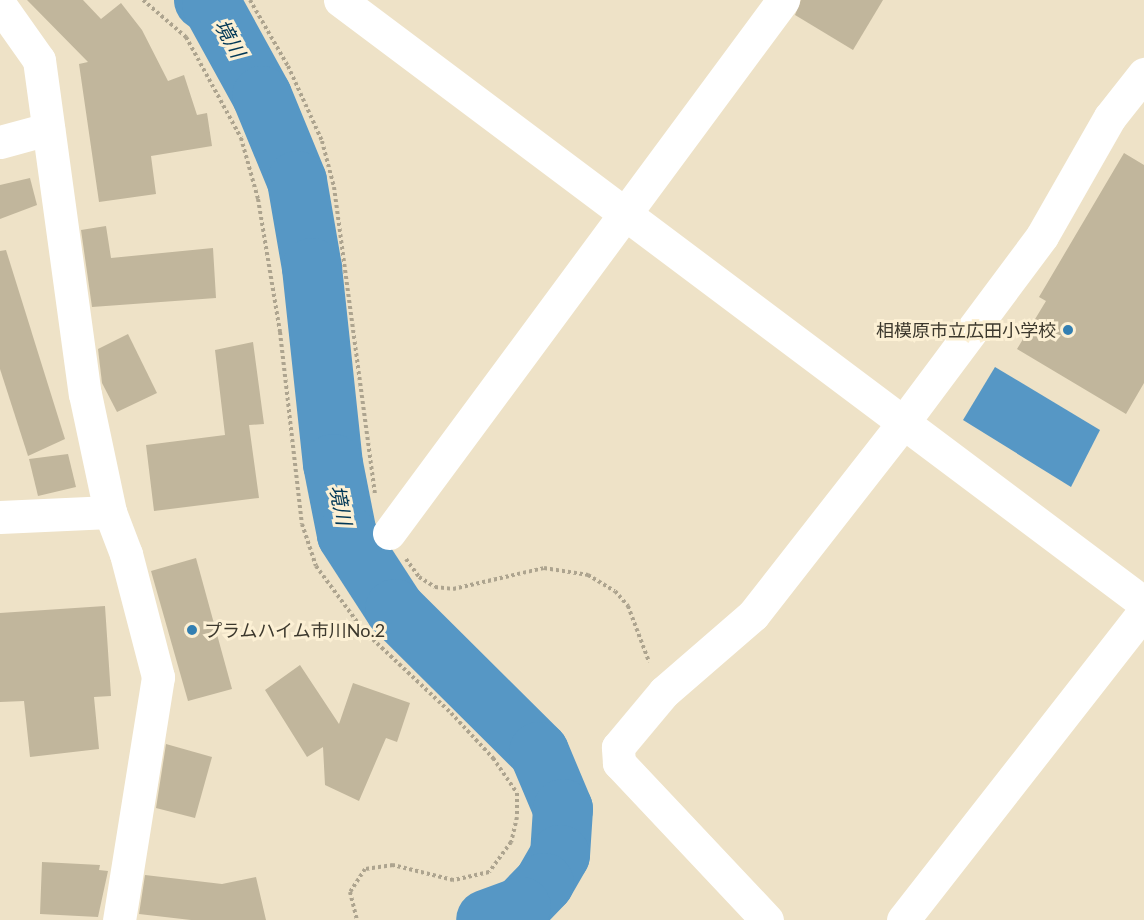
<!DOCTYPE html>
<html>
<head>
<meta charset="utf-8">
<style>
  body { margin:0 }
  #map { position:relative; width:1144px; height:920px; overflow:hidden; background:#eee2c7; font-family:Lato,"Noto Sans JP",sans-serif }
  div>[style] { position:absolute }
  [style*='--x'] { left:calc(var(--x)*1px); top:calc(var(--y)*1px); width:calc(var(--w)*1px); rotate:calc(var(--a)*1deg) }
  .water>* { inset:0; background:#5697c5 }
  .river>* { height:60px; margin:-30px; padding:0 30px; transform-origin:30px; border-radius:30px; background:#5697c5 }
  .building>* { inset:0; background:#c1b69c }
  .path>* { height:4px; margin-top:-2px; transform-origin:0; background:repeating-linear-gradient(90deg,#ada48f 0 3px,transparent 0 6px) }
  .minor>* { height:33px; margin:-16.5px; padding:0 16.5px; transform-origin:16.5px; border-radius:16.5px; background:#fff }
  .dots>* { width:16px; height:16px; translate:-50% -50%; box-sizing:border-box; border:3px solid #fcf0d4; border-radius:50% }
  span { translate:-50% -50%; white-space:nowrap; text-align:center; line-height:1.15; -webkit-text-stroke:6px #fcf0d4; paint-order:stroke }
  .poi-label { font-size:18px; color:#3c382d }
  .right { translate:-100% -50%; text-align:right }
  .left { translate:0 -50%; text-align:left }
  .water-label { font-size:20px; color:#003756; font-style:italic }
</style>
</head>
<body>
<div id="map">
  <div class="water">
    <div style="clip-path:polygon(995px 367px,1100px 430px,1071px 487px,963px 420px)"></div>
  </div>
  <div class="river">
    <div style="--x:204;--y:0;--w:9;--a:32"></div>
    <div style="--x:212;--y:5;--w:104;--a:61.2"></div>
    <div style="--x:262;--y:96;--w:92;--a:67.6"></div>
    <div style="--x:297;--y:181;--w:88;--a:80.2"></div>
    <div style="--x:312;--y:268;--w:197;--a:83.9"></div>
    <div style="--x:333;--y:464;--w:72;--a:78.8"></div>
    <div style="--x:347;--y:535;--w:88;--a:57"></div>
    <div style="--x:395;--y:609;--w:203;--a:44.8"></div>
    <div style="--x:539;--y:752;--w:62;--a:67.2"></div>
    <div style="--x:563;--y:809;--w:46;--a:93.7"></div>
    <div style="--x:560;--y:855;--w:32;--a:120"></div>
    <div style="--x:544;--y:883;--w:33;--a:134"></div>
    <div style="--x:521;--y:907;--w:37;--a:160"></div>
  </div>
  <div class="building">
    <div style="clip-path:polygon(27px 0,83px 0,101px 19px,121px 3px,142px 30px,168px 81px,184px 75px,197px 115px,207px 113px,212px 146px,151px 156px,156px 194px,99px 202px,79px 64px,88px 62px)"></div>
    <div style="clip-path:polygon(801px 0,883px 0,853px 50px,795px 15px)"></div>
    <div style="clip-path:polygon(1124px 153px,1144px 165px,1144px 383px,1126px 414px,1017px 349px,1046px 301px,1039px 297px)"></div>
    <div style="clip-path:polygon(30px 178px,37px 205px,0 219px,0 185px)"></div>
    <div style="clip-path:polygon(106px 226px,111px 258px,213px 248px,216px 298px,92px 307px,81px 230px)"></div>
    <div style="clip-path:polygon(6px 250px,65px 439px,28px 456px,0 369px,0 251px)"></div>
    <div style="clip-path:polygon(128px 334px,157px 393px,117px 412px,102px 383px,98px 349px)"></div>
    <div style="clip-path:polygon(253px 342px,264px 424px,249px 425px,259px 498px,154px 511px,146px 445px,225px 435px,215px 350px)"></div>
    <div style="clip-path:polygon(68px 454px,76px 487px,38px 496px,29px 459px)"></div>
    <div style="clip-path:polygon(196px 558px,232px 689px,188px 701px,151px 571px)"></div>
    <div style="clip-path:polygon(105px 606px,111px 696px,94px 697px,99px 749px,30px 757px,24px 701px,0 702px,0 613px)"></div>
    <div style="clip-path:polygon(300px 665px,339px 724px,353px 683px,410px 703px,397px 742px,386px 738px,359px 801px,325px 785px,323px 747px,307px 757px,265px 690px)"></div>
    <div style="clip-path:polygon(166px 744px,212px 757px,195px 818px,156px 808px)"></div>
    <div style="clip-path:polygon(42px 862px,100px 865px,99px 870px,108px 871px,98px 917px,40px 914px)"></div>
    <div style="clip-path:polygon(145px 875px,222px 884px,256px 877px,266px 920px,191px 920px,139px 914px)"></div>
  </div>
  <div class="path">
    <div style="--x:143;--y:0;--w:57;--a:40.7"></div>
    <div style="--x:186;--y:37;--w:115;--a:61.4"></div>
    <div style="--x:241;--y:138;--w:63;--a:74.4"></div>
    <div style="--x:258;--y:199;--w:135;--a:80.6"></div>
    <div style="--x:280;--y:332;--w:193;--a:83.5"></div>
    <div style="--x:302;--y:524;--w:44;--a:71.6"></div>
    <div style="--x:316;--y:566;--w:81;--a:53.6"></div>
    <div style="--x:364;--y:631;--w:120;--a:43.3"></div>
    <div style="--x:451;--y:713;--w:62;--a:47"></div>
    <div style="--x:493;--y:758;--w:42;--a:55.6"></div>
    <div style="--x:517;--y:793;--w:24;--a:90"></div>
    <div style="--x:517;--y:817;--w:26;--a:103"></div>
    <div style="--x:511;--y:842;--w:37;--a:126"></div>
    <div style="--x:489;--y:872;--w:37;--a:167"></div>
    <div style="--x:453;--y:880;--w:62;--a:-166"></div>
    <div style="--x:393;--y:865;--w:28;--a:172"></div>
    <div style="--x:365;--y:869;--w:27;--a:123"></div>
    <div style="--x:350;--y:892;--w:29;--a:76"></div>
    <div style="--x:250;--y:0;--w:76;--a:60.1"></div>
    <div style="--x:288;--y:66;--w:82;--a:65.6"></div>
    <div style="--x:322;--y:141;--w:48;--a:75.4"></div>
    <div style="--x:334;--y:187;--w:310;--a:82.4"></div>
    <div style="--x:406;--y:559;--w:22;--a:54"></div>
    <div style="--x:419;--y:577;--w:19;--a:32"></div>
    <div style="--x:435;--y:587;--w:18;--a:6"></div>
    <div style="--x:453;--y:589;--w:93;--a:-13"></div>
    <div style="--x:544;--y:568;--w:45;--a:9"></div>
    <div style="--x:588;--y:575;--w:31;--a:31"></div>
    <div style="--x:615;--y:591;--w:20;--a:49"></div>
    <div style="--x:628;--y:606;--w:60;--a:69.4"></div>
  </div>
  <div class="minor">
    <div style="--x:340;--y:0;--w:1005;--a:36.87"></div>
    <div style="--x:0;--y:5;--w:67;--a:54.7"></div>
    <div style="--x:39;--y:60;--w:337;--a:82.2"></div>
    <div style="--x:85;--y:394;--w:121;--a:78"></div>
    <div style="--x:110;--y:512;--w:45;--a:69.1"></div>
    <div style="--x:126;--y:554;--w:127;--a:75.4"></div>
    <div style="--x:158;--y:677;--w:246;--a:99.1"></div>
    <div style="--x:0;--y:142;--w:50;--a:-15.2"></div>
    <div style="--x:0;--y:517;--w:110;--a:-2.6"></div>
    <div style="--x:389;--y:533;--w:663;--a:-53.53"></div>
    <div style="--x:767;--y:920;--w:216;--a:-133.3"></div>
    <div style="--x:619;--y:763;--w:16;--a:-94"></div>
    <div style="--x:618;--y:747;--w:72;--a:-50.1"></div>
    <div style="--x:664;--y:692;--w:118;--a:-40.9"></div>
    <div style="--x:753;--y:615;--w:242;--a:-52"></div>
    <div style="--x:902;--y:424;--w:234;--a:-53.3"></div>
    <div style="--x:1042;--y:236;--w:137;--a:-60.3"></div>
    <div style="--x:1110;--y:117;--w:55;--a:-51.7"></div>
    <div style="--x:903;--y:920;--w:391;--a:-52"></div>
  </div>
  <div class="dots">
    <div style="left:1068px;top:330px;background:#337fb2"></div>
    <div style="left:192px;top:630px;background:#337fb2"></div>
  </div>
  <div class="poi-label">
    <span class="right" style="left:1056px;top:330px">相模原市立広田小学校</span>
    <span class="left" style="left:204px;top:630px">プラムハイム市川No.2</span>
  </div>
  <div class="water-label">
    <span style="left:230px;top:38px;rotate:61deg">境川</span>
    <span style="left:341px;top:505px;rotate:79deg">境川</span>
  </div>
</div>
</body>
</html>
